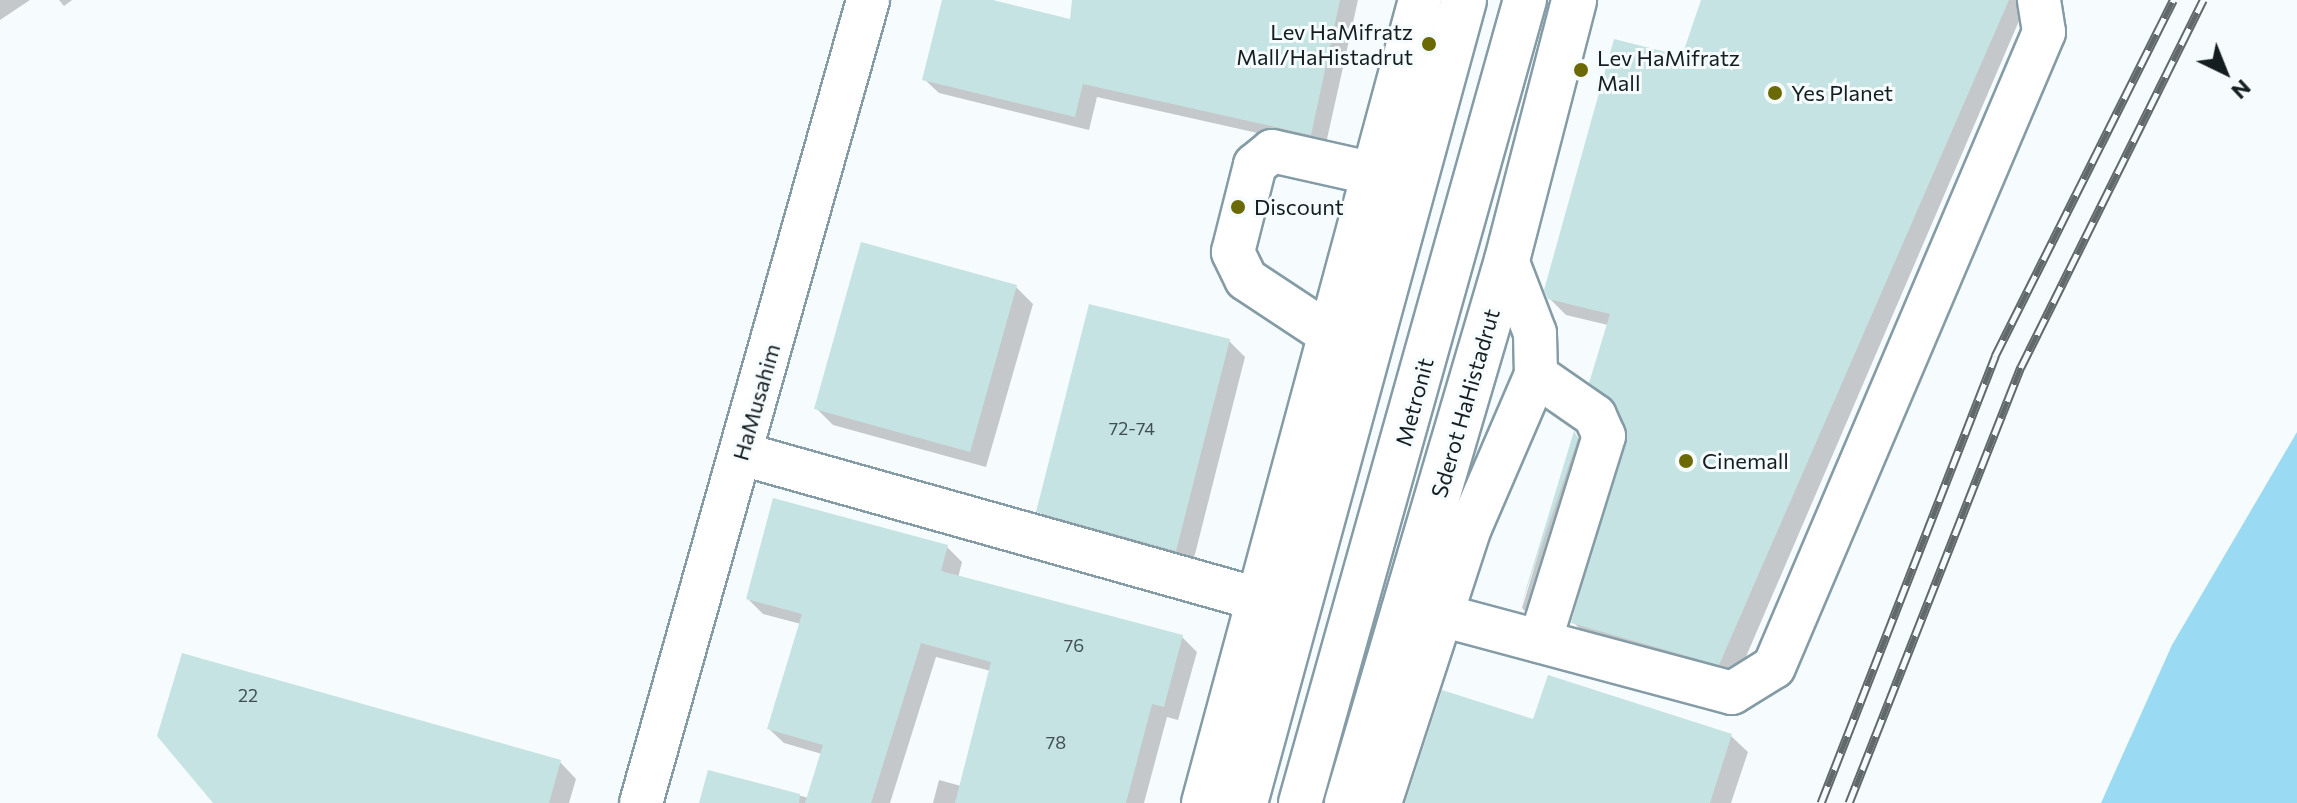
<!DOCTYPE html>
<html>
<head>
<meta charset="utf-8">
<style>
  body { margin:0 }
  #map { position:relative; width:2297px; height:803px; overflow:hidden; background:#f6fbfd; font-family:Commissioner,sans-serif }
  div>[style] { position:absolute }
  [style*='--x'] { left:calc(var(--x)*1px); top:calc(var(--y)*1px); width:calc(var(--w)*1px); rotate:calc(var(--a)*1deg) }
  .green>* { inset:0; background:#9adaf3 }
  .shadow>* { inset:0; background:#0003 }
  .building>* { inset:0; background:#c6e3e4 }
  .roads { filter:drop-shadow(2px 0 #859ca6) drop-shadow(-2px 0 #859ca6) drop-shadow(0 2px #859ca6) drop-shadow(0 -2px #859ca6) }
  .minor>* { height:42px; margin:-21px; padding:0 21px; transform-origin:21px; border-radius:21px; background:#fff }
  .highway>* { height:44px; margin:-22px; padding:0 22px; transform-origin:22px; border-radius:22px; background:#fff }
  .rail>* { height:9px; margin-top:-4.5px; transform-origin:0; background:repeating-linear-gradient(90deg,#f6fbfd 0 18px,#61696b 0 36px); box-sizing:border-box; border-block:2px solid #61696b }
  .dots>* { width:22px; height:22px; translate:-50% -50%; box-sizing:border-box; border:4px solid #f6fbfd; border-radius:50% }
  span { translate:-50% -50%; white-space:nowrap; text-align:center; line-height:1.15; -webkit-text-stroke:6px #f6fbfd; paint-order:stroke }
  .number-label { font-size:18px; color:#404e51 }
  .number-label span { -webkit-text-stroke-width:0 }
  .poi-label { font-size:22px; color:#141d20 }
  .right { translate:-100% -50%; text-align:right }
  .left { translate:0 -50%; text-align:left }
  .street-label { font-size:22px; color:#141d20 }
  .north { position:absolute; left:2185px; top:32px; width:80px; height:80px; -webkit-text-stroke:6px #f6fbfd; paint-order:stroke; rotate:137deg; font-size:22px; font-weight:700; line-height:32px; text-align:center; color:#141d20 }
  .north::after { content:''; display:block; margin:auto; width:28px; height:36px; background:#141d20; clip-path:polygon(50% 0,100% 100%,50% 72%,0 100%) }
</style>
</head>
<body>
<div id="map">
  <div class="green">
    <div style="clip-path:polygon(2297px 432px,2297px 803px,2101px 803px,2172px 645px)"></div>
  </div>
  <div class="shadow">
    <div style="clip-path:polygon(0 0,30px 0,0 20px)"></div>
    <div style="clip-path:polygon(59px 0,72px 0,64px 6px)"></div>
    <div style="clip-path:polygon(944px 0,985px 0,1129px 35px,1140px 0,1358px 0,1325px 148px,1097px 97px,1089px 130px,939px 93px,924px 79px)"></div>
    <div style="clip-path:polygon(1703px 0,2028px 0,1736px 680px,1590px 639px,1573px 622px,1628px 427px,1591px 382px,1608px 325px,1566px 315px,1549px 298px,1684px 59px)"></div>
    <div style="clip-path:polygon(1016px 287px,1033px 304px,986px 467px,833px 425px,816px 408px)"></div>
    <div style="clip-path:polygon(1229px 341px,1245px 357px,1192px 566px,1055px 528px,1039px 511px)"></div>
    <div style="clip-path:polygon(1575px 435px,1590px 450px,1537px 623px,1522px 608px)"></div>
    <div style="clip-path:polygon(947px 547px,962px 562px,958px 578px,1182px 637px,1197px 652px,1178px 720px,1167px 717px,1144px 803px,933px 803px,939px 780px,961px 786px,991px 671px,936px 657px,890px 803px,701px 803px,710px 772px,809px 798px,822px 754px,784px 743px,769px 729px,801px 624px,763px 614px,748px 599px)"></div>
    <div style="clip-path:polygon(1534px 722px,1731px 736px,1748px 752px,1731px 803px,1407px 803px)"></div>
    <div style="clip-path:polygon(560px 762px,576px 779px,569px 803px,216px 803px)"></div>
  </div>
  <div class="building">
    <div style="clip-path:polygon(942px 0,993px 0,1070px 19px,1072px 0,1340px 0,1311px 135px,1083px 84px,1075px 117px,922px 80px)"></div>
    <div style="clip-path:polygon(1701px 0,2009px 0,1719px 665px,1571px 623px,1626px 427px,1609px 397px,1589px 383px,1610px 314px,1548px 299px,1544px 290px,1614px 39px,1682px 56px)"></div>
    <div style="clip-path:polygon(861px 242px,1017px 285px,970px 452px,814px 409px)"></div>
    <div style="clip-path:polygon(1089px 304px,1230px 339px,1176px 551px,1036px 512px)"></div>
    <div style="clip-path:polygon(1574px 431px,1578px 438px,1520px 609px)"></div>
    <div style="clip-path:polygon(773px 498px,948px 545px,941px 571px,1183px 635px,1164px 707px,1152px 704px,1126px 803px,955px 803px,991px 662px,921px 643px,871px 803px,805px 803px,823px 745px,767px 729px,802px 614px,746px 599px)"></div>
    <div style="clip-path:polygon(182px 653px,561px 760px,549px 803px,213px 803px,157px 736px)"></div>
    <div style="clip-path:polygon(1548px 675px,1732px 734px,1710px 803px,1405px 803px,1442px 690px,1533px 719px)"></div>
    <div style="clip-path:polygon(708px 770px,800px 794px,799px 803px,699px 803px)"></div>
  </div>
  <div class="roads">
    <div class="minor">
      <div style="--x:1332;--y:336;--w:103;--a:-146.5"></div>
      <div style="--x:1246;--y:279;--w:30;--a:-116"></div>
      <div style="--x:1233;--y:252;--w:90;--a:-75.8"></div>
      <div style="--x:1255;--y:165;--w:22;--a:-39"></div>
      <div style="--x:1272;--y:151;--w:105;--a:12.7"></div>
      <div style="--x:1536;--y:375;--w:72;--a:34.8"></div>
      <div style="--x:1595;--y:416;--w:22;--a:66"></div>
      <div style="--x:1604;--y:436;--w:215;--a:107.3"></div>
      <div style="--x:742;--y:454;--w:539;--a:15.71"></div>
      <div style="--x:1441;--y:615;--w:301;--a:15"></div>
      <div style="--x:1732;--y:693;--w:49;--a:-31.8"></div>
      <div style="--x:1774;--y:667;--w:690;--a:-66.96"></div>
      <div style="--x:2044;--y:32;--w:32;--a:-99"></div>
      <div style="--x:641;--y:803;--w:834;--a:-74.21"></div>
      <div style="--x:1203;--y:803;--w:832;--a:-74.88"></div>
      <div style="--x:1300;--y:803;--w:834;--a:-74.35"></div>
      <div style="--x:1380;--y:803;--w:289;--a:-71.9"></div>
      <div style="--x:1470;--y:528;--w:167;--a:-66.7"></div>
      <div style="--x:1536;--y:375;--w:42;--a:-91.4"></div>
      <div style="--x:1535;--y:333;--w:78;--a:-111"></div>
    </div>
    <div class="highway">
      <div style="--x:1245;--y:803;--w:832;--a:-74.74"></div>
      <div style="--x:1347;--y:803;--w:566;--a:-73.58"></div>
      <div style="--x:1507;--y:260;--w:268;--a:-75.5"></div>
    </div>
  </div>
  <div class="rail">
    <div style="--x:1821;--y:803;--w:480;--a:-68.7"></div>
    <div style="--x:1995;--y:356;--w:398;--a:-63.4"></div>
    <div style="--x:1849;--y:803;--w:469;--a:-68.5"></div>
    <div style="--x:2021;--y:367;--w:410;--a:-63.6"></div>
  </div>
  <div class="dots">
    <div style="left:1429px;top:44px;background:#6b6903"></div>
    <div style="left:1581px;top:70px;background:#6b6903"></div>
    <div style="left:1775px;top:93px;background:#6b6903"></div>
    <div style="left:1238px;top:207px;background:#6b6903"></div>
    <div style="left:1686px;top:461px;background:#6b6903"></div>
  </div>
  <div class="number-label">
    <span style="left:1132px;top:428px">72-74</span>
    <span style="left:1074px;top:645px">76</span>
    <span style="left:248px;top:695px">22</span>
    <span style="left:1056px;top:742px">78</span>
  </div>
  <div class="poi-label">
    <span class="right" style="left:1413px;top:44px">Lev HaMifratz<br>Mall/HaHistadrut</span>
    <span class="left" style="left:1597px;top:70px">Lev HaMifratz<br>Mall</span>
    <span class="left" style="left:1791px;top:93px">Yes Planet</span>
    <span class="left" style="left:1254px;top:207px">Discount</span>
    <span class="left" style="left:1702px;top:461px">Cinemall</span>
  </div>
  <div class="street-label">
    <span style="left:756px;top:402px;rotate:-74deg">HaMusahim</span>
    <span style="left:1414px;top:402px;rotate:-75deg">Metronit</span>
    <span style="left:1465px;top:403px;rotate:-74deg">Sderot HaHistadrut</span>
  </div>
  <div class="north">N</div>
</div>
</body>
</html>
